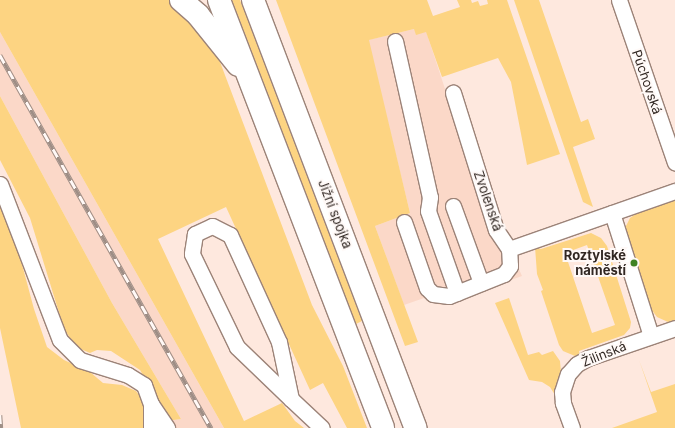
<!DOCTYPE html>
<html>
<head>
<meta charset="utf-8">
<style>
  body { margin:0 }
  #map { position:relative; width:675px; height:428px; overflow:hidden; background:#fee8de; font-family:Inter,sans-serif }
  div>[style] { position:absolute }
  [style*='--x'] { left:calc(var(--x)*1px); top:calc(var(--y)*1px); width:calc(var(--w)*1px); rotate:calc(var(--a)*1deg) }
  .built>* { inset:0; background:#fbd8c8 }
  .green>* { inset:0; background:#fdd482 }
  .roads { filter:drop-shadow(1px 0 #9c8378) drop-shadow(-1px 0 #9c8378) drop-shadow(0 1px #9c8378) drop-shadow(0 -1px #9c8378) }
  .minor>* { height:15px; margin:-7.5px; padding:0 7.5px; transform-origin:7.5px; border-radius:7.5px; background:#fff }
  .highway>* { height:22px; margin:-11px; padding:0 11px; transform-origin:11px; border-radius:11px; background:#fff }
  .rail>* { height:4.5px; margin-top:-2.25px; transform-origin:0; background:repeating-linear-gradient(90deg,#fff9f7 0 9px,#9e8e86 0 18px); box-sizing:border-box; border-block:1px solid #9e8e86 }
  .dots>* { width:11px; height:11px; translate:-50% -50%; box-sizing:border-box; border:2px solid #fff9f7; border-radius:50% }
  span { translate:-50% -50%; white-space:nowrap; text-align:center; line-height:1.15; -webkit-text-stroke:4px #fff9f7; paint-order:stroke }
  .street-label { font-size:13px; color:#312722 }
  .poi-label { font-size:13px; color:#312722; font-weight:700 }
  .right { translate:-100% -50%; text-align:right }
</style>
</head>
<body>
<div id="map">
  <div class="built">
    <div style="clip-path:polygon(414px 29px,426px 31px,489px 223px,517px 265px,522px 276px,440px 305px,424px 298px,404px 305px,375px 226px,410px 213px,368px 40px)"></div>
    <div style="clip-path:polygon(0 32px,220px 421px,224px 428px,149px 428px,166px 421px,181px 419px,112px 303px,0 96px)"></div>
  </div>
  <div class="green">
    <div style="clip-path:polygon(0 0,171px 0,217px 54px,312px 305px,343px 366px,367px 428px,347px 428px,323px 383px,310px 390px,226px 207px,158px 239px,244px 421px,282px 403px,295px 421px,304px 428px,224px 428px,0 32px)"></div>
    <div style="clip-path:polygon(232px 0,240px 0,256px 42px,362px 321px,356px 324px)"></div>
    <div style="clip-path:polygon(276px 0,427px 0,433px 16px,460px 7px,457px 0,471px 0,472px 3px,478px 1px,480px 6px,488px 4px,487px 0,507px 0,560px 154px,527px 165px,511px 82px,498px 58px,442px 77px,426px 32px,416px 35px,414px 29px,369px 40px,410px 213px,375px 226px,418px 342px,405px 346px)"></div>
    <div style="clip-path:polygon(514px 0,539px 0,581px 122px,588px 119px,595px 139px,573px 147px,593px 207px,583px 202px)"></div>
    <div style="clip-path:polygon(0 96px,112px 303px,181px 419px,166px 421px,150px 387px,140px 370px,111px 351px,97px 350px,90px 353px,76px 347px,64px 329px,30px 218px,0 160px)"></div>
    <div style="clip-path:polygon(675px 199px,675px 321px,668px 322px,657px 317px,651px 309px,627px 238px,626px 226px,630px 218px,640px 211px)"></div>
    <div style="clip-path:polygon(0 205px,16px 242px,34px 309px,47px 347px,64px 360px,90px 372px,103px 383px,122px 385px,136px 391px,143px 400px,144px 428px,21px 428px,0 328px)"></div>
    <div style="clip-path:polygon(evenodd,591px 233px,601px 238px,607px 246px,631px 322px,630px 328px,624px 335px,579px 351px,580px 355px,575px 356px,563px 351px,559px 345px,541px 291px,543px 290px,537px 274px,535px 247px,541px 249px,591px 233px,587px 245px,615px 325px,592px 333px,565px 253px,587px 245px)"></div>
    <div style="clip-path:polygon(509px 298px,528px 355px,539px 352px,542px 355px,553px 351px,560px 361px,561px 372px,557px 381px,555px 395px,550px 387px,542px 382px,529px 380px,495px 303px)"></div>
    <div style="clip-path:polygon(639px 360px,651px 392px,675px 384px,675px 428px,612px 428px,657px 412px)"></div>
  </div>
  <div class="roads">
    <div class="minor">
      <div style="--x:619;--y:0;--w:172;--a:71"></div>
      <div style="--x:395;--y:41;--w:160;--a:77.4"></div>
      <div style="--x:430;--y:197;--w:14;--a:98"></div>
      <div style="--x:428;--y:211;--w:87;--a:70.5"></div>
      <div style="--x:0;--y:184;--w:167;--a:69"></div>
      <div style="--x:60;--y:340;--w:28;--a:45"></div>
      <div style="--x:80;--y:360;--w:50;--a:17.4"></div>
      <div style="--x:128;--y:375;--w:19;--a:32"></div>
      <div style="--x:144;--y:385;--w:20;--a:70"></div>
      <div style="--x:151;--y:404;--w:24;--a:90"></div>
      <div style="--x:453;--y:206;--w:82;--a:70"></div>
      <div style="--x:612;--y:213;--w:129;--a:72.4"></div>
      <div style="--x:404;--y:222;--w:70;--a:70.8"></div>
      <div style="--x:427;--y:288;--w:8;--a:45"></div>
      <div style="--x:433;--y:294;--w:16;--a:7"></div>
      <div style="--x:449;--y:296;--w:59;--a:-21.8"></div>
      <div style="--x:504;--y:274;--w:10;--a:-53"></div>
      <div style="--x:510;--y:266;--w:17;--a:-93"></div>
      <div style="--x:509;--y:249;--w:23;--a:-124"></div>
      <div style="--x:496;--y:230;--w:144;--a:-107.4"></div>
      <div style="--x:509;--y:249;--w:176;--a:-19.3"></div>
      <div style="--x:291;--y:399;--w:58;--a:-101.9"></div>
      <div style="--x:279;--y:342;--w:118;--a:-114.6"></div>
      <div style="--x:230;--y:235;--w:20;--a:-153"></div>
      <div style="--x:212;--y:226;--w:19;--a:155"></div>
      <div style="--x:195;--y:234;--w:20;--a:99"></div>
      <div style="--x:192;--y:254;--w:103;--a:64.2"></div>
      <div style="--x:237;--y:347;--w:75;--a:43.9"></div>
      <div style="--x:291;--y:399;--w:42;--a:43.1"></div>
      <div style="--x:151;--y:404;--w:29;--a:56"></div>
      <div style="--x:572;--y:428;--w:27;--a:-110"></div>
      <div style="--x:563;--y:403;--w:11;--a:-95"></div>
      <div style="--x:562;--y:392;--w:19;--a:-72"></div>
      <div style="--x:568;--y:374;--w:13;--a:-48"></div>
      <div style="--x:577;--y:364;--w:13;--a:-29"></div>
      <div style="--x:588;--y:358;--w:92;--a:-19"></div>
    </div>
    <div class="highway">
      <div style="--x:181;--y:0;--w:23;--a:41"></div>
      <div style="--x:198;--y:15;--w:64;--a:51.3"></div>
      <div style="--x:219;--y:0;--w:458;--a:69"></div>
      <div style="--x:253;--y:0;--w:458;--a:69.2"></div>
    </div>
  </div>
  <div class="rail">
    <div style="--x:0;--y:55;--w:429;--a:60.5"></div>
    <div style="--x:0;--y:415;--w:13;--a:86"></div>
  </div>
  <div class="dots">
    <div style="left:634px;top:263px;background:#408223"></div>
  </div>
  <div class="street-label">
    <span style="left:647px;top:82px;rotate:71deg">Púchovská</span>
    <span style="left:488px;top:201px;rotate:71deg">Zvolenská</span>
    <span style="left:335px;top:214px;rotate:69deg">Jižní spojka</span>
    <span style="left:604px;top:354px;rotate:-22deg">Žilinská</span>
  </div>
  <div class="poi-label">
    <span class="right" style="left:626px;top:263px">Roztylské<br>náměstí</span>
  </div>
</div>
</body>
</html>
